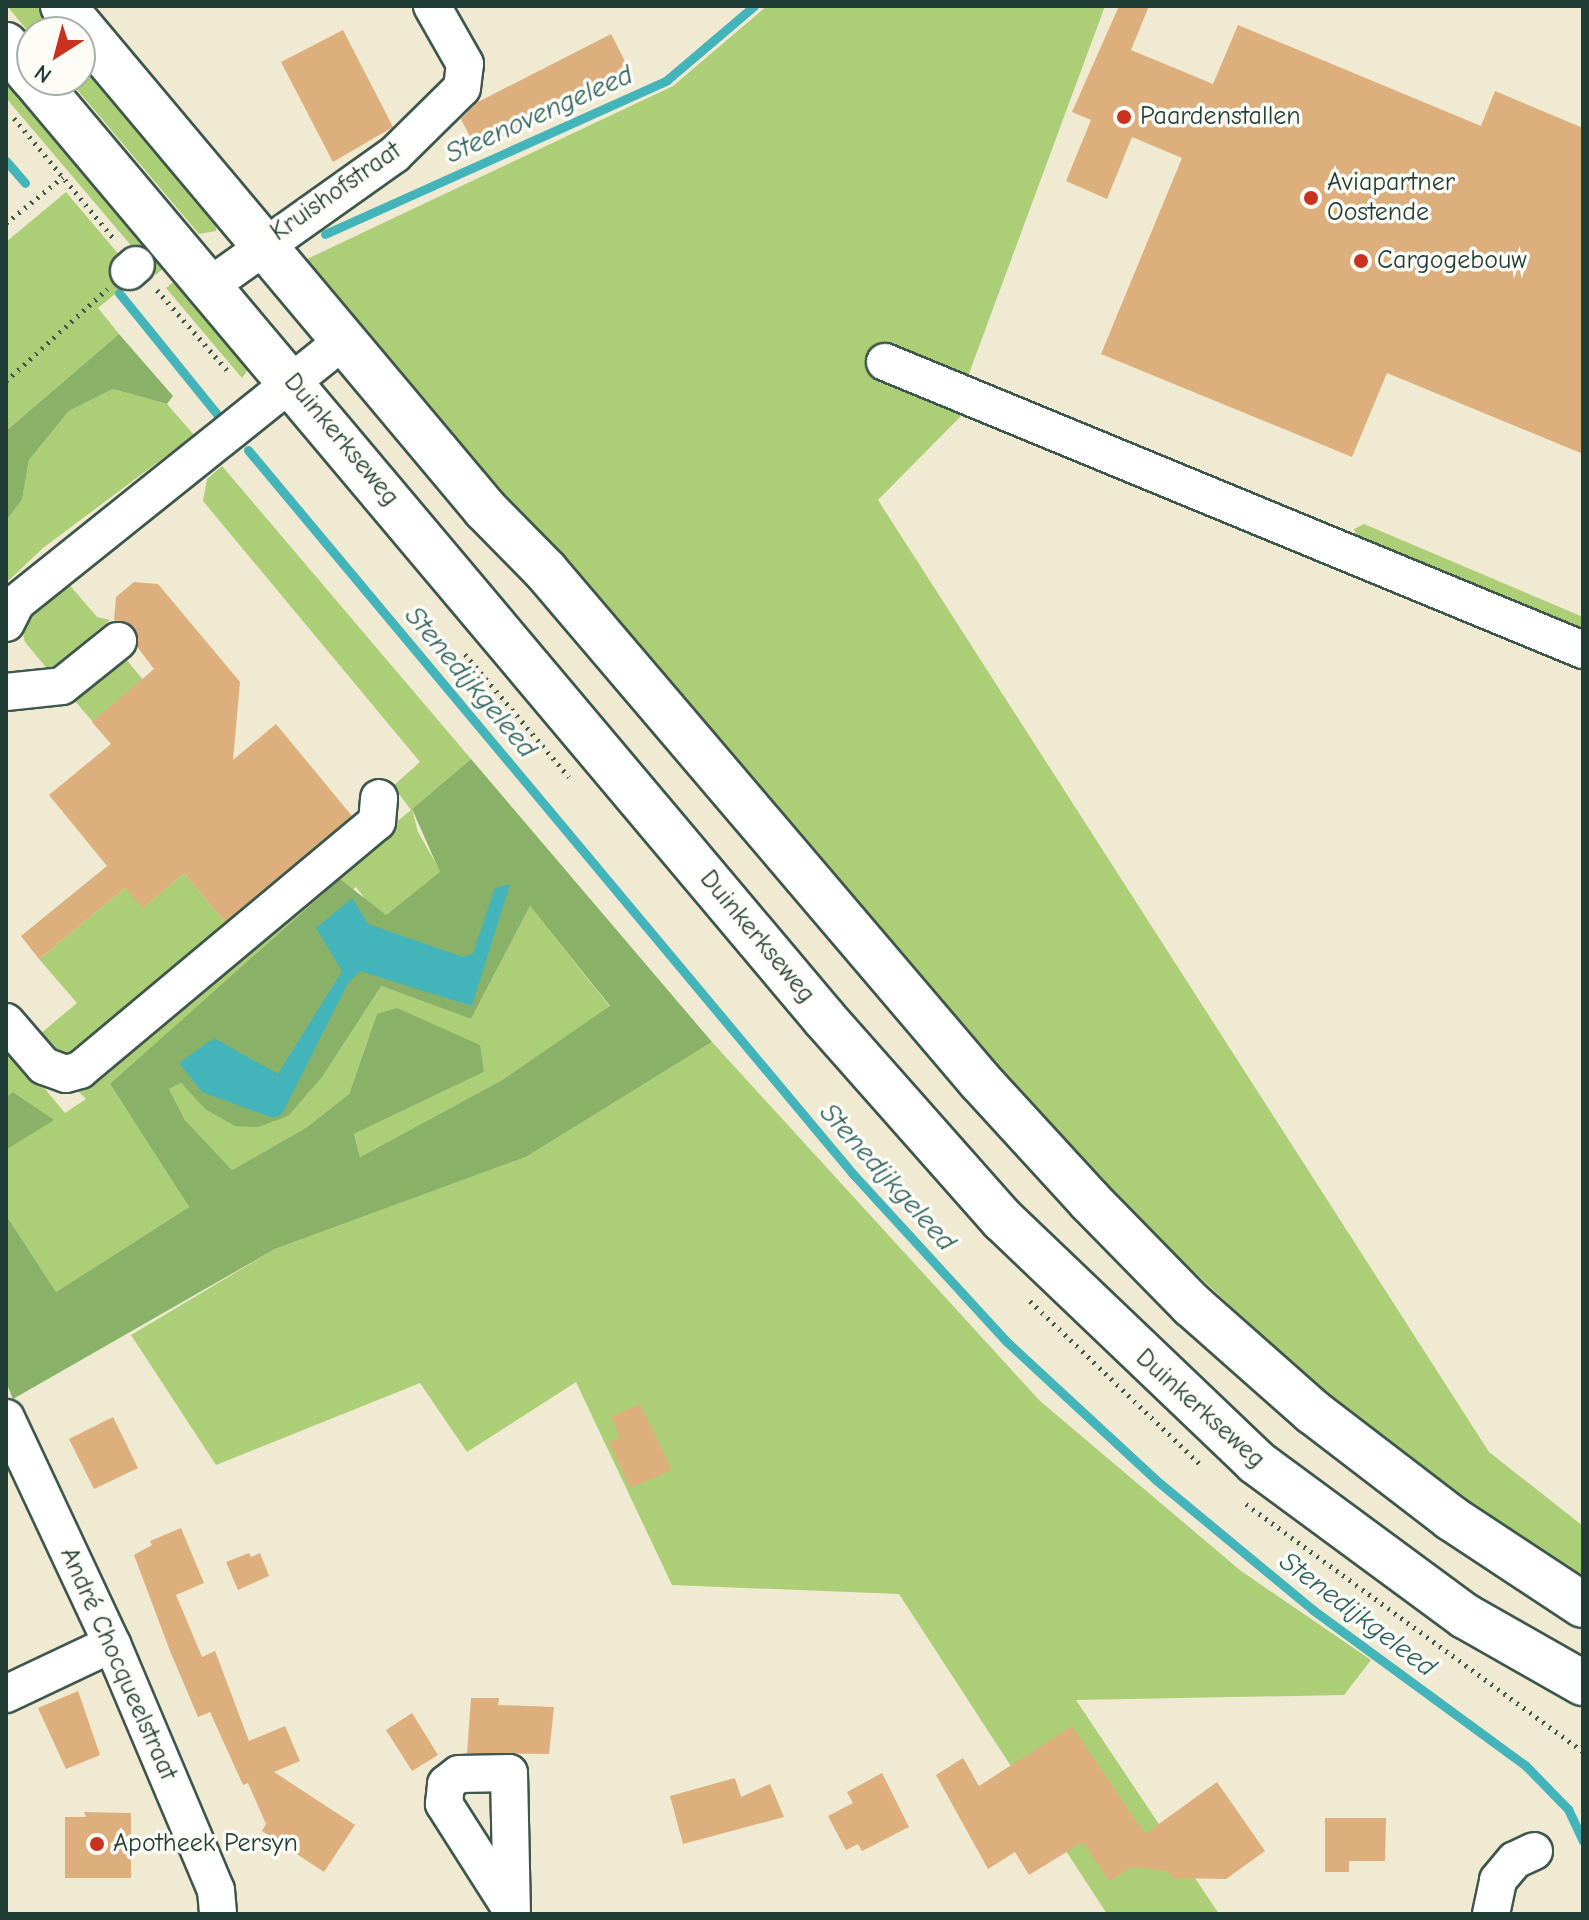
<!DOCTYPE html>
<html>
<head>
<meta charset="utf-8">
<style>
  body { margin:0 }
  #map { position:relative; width:1589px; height:1920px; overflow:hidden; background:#f0ead2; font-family:"Comic Neue",sans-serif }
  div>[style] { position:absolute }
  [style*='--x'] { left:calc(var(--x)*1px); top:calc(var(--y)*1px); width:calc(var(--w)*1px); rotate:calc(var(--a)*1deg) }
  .green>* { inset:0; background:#acce76 }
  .forest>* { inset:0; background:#89b167 }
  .water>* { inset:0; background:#44b4bb }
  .stream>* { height:9px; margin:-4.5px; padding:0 4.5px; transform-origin:4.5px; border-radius:4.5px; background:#44b4bb }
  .building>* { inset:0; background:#dcaf7c }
  .path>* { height:5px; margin-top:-2.5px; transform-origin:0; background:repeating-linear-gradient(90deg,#3e574c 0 2px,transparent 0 8px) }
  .roads { filter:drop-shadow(2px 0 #3e574c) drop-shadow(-2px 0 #3e574c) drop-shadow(0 2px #3e574c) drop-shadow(0 -2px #3e574c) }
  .minor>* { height:36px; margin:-18px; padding:0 18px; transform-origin:18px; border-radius:18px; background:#fff }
  .major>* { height:44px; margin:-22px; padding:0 22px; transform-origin:22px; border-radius:22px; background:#fff }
  .dots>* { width:22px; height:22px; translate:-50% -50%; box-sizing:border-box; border:4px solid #fdfcf7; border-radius:50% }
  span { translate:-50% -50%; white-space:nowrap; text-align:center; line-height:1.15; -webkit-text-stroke:7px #fdfcf7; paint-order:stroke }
  .poi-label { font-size:26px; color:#1f3d34 }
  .left { translate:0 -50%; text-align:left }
  .street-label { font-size:26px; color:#1f3d34 }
  .water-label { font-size:28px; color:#2a615c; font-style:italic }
  .frame { position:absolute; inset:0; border:8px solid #1f3d34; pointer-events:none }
  .north { position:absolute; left:16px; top:16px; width:80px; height:80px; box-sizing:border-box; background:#fdfcf7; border:2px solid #a4b0a9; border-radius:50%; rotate:216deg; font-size:22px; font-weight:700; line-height:32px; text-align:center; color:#1f3d34 }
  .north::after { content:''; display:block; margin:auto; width:28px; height:36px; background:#c8321e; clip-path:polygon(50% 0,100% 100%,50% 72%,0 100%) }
</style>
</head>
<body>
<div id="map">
  <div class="green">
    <div style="clip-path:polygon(7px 6px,38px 6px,59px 32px,32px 36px)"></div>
    <div style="clip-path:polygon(767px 6px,1105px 6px,967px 379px,883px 346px,872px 376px,965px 412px,878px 500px,1489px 1452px,1583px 1526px,1583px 1581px,1426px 1474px,1329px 1399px,1082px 1166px,686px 711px,307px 259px,673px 86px)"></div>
    <div style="clip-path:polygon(80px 57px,217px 220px,216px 231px,199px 234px,69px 80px,80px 80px)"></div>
    <div style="clip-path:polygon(6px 75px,166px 266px,156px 275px,6px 98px)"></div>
    <div style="clip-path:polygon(66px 192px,137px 276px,98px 308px,119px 334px,6px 431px,6px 242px)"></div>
    <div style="clip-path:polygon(177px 279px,249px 368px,242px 378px,166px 288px)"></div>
    <div style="clip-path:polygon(113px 389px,167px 404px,194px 435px,43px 548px,6px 583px,6px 521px,22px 500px,29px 460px,69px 411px)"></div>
    <div style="clip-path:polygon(222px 466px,471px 759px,412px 809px,418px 832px,441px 872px,386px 915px,372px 908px,356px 887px,110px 1084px,189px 1207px,56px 1292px,6px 1215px,6px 1150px,53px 1120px,13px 1092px,6px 1097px,6px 1042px,65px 1113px,86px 1099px,74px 1087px,411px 810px,393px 786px,420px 762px,203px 501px,207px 479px)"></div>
    <div style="clip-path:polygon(1364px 524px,1583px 617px,1583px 635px,1358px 539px,1354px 529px)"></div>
    <div style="clip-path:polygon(66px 581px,97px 617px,110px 620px,93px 634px,90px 650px,55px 678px,25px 642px,21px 625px)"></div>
    <div style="clip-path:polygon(120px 652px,144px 681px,93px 722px,69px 694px)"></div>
    <div style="clip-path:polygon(352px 816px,357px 824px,87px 1053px,58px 1054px,40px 1034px,77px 1003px,39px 959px,125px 888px,144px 907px,184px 873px,226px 923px)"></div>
    <div style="clip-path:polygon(530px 906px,610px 1007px,502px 1080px,360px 1157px,354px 1134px,484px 1072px,377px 1014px,349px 1094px,307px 1127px,232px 1170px,185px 1120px,169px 1089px,181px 1083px,205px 1109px,381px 986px,471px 1019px)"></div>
    <div style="clip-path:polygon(712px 1042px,1040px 1401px,1241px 1571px,1371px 1660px,1344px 1695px,1076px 1700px,1219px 1914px,1107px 1914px,899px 1594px,672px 1585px,576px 1382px,467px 1452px,420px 1383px,216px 1465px,131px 1335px,275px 1249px,526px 1157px)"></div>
  </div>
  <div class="forest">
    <div style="clip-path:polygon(119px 334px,173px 396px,167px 404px,113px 389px,69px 411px,29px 460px,22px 500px,6px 521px,6px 431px)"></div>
    <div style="clip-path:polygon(evenodd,471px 759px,712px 1042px,526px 1157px,275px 1249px,13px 1399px,6px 1382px,6px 1215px,56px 1292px,189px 1207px,110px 1084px,340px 879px,386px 915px,440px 872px,412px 809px,471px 759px,530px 906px,610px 1006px,502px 1080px,360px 1157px,354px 1134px,484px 1072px,480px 1045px,397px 1008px,377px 1014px,349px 1094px,307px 1127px,232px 1170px,185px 1120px,169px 1089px,181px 1083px,205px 1109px,235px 1126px,258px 1127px,288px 1116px,322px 1077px,381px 986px,471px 1019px,530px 906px)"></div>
    <div style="clip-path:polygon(13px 1092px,54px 1120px,6px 1150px,6px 1097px)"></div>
  </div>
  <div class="water">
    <div style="clip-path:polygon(510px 884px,472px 1006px,360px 971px,348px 983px,282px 1114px,273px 1118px,202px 1092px,179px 1063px,214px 1038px,278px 1074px,342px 971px,316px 928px,352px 898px,368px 924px,463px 957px,473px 953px,495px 888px)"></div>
  </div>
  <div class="stream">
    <div style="--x:6;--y:161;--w:29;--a:49"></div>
    <div style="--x:325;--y:234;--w:375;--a:-24.2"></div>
    <div style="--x:667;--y:80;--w:114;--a:-40.4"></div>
    <div style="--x:119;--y:293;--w:156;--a:51"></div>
    <div style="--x:248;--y:450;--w:944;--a:50.12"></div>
    <div style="--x:853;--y:1174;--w:228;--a:47.5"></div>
    <div style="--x:1007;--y:1342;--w:203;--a:42.8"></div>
    <div style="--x:1156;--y:1480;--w:204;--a:39.6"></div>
    <div style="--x:1313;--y:1610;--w:263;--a:36.2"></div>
    <div style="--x:1525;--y:1765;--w:62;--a:45.7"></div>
    <div style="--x:1568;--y:1809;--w:35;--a:65"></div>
  </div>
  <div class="building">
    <div style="clip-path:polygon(1119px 6px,1149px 6px,1131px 50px,1213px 84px,1238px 25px,1481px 126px,1495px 91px,1583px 128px,1583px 454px,1387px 373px,1352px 457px,1101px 354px,1182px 158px,1132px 137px,1107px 199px,1066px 181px,1091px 120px,1072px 112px)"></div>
    <div style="clip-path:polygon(343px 30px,393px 127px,333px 162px,281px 62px)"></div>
    <div style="clip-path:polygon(611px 34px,630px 71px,477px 150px,461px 119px,476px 103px)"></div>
    <div style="clip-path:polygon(134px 582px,158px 584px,240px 682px,233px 760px,276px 724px,352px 816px,225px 922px,184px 873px,143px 908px,125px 888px,39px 959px,21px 936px,107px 866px,49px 795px,111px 744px,92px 722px,154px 669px,138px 648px,134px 627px,114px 620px,116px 597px)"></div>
    <div style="clip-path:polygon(640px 1404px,672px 1470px,630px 1488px,609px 1442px,620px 1437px,611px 1417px)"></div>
    <div style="clip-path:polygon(113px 1417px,138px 1468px,94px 1489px,69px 1439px)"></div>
    <div style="clip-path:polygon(181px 1528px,204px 1583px,176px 1595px,202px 1657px,215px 1651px,249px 1741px,285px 1726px,300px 1761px,274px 1772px,355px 1825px,324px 1872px,262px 1831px,266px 1824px,248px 1783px,243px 1785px,210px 1712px,198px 1717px,170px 1651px,134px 1555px,152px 1545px,150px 1541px)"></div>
    <div style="clip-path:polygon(249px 1553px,251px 1557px,260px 1553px,269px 1576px,238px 1590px,226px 1562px)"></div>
    <div style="clip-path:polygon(78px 1691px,100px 1755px,66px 1769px,38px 1708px)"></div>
    <div style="clip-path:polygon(471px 1698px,499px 1698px,498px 1705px,554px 1707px,549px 1754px,467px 1753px)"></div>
    <div style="clip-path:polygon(412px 1713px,438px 1755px,412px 1771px,386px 1730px)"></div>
    <div style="clip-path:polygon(1072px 1726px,1145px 1834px,1217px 1782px,1265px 1851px,1226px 1879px,1172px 1878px,1168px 1871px,1132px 1867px,1109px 1881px,1083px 1842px,1029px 1875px,1015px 1852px,988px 1869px,936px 1775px,963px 1758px,979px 1786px)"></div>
    <div style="clip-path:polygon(882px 1773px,909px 1827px,862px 1851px,858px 1844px,846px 1850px,828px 1816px,853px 1803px,847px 1792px)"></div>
    <div style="clip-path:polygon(735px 1778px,741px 1797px,770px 1784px,784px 1817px,683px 1844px,670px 1796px)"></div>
    <div style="clip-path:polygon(84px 1812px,131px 1813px,131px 1878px,65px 1878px,65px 1817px,86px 1817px)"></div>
    <div style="clip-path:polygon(1325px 1818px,1386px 1818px,1385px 1861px,1349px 1861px,1349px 1872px,1325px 1872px)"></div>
  </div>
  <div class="path">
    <div style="--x:14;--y:118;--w:158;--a:50.4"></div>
    <div style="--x:6;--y:223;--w:73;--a:-38.9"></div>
    <div style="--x:157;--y:290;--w:106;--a:48.8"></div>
    <div style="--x:6;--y:381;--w:137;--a:-42.3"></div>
    <div style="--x:465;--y:654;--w:161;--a:49.8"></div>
    <div style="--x:1030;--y:1301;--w:238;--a:43.8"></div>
    <div style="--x:1246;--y:1504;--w:418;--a:36.3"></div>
  </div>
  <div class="roads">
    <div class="minor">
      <div style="--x:129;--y:271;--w:9;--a:-41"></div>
      <div style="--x:208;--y:287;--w:228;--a:-35.4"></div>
      <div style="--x:394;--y:155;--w:95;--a:-44.6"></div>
      <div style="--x:462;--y:88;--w:24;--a:-83"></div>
      <div style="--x:465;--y:64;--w:67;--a:-119.6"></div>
      <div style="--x:885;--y:362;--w:755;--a:22.42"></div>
      <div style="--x:6;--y:623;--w:22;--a:-63"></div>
      <div style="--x:16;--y:603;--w:420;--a:-38.7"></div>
      <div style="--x:6;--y:692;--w:56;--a:-6.1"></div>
      <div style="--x:62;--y:686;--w:72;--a:-38.8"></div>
      <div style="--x:6;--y:1022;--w:58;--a:49.2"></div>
      <div style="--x:44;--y:1066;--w:23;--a:20"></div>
      <div style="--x:66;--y:1074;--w:15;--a:-16"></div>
      <div style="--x:80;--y:1070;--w:387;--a:-39.9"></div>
      <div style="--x:377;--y:822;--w:24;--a:-85"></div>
      <div style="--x:6;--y:1418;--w:250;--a:64.9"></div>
      <div style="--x:112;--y:1644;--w:267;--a:67.1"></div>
      <div style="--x:216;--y:1890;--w:24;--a:85"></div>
      <div style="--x:6;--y:1694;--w:117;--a:-25.3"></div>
      <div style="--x:511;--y:1909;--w:125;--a:-122.5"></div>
      <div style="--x:444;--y:1804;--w:20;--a:-84"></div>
      <div style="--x:446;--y:1784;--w:16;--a:-38"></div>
      <div style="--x:459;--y:1774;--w:50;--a:-1.1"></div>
      <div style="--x:509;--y:1773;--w:141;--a:88.8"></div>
      <div style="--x:1491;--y:1914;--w:35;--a:-78"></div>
      <div style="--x:1498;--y:1880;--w:26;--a:-50"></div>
      <div style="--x:1515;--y:1860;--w:21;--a:-25"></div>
    </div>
    <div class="major">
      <div style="--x:63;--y:6;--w:657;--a:50"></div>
      <div style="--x:485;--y:509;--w:86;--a:45.5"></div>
      <div style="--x:545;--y:570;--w:671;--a:49.59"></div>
      <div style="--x:980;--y:1081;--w:163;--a:47.5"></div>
      <div style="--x:1090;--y:1201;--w:146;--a:45.6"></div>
      <div style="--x:1192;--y:1305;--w:162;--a:41.5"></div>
      <div style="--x:1313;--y:1412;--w:174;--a:37.5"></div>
      <div style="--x:1451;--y:1518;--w:158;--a:33.4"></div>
      <div style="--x:6;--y:45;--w:41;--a:50.9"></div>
      <div style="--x:35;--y:80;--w:1226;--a:49.93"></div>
      <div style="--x:824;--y:1018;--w:270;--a:48.5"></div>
      <div style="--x:1003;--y:1220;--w:350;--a:43.7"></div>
      <div style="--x:1256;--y:1462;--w:260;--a:36.4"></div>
      <div style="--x:1465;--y:1616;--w:136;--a:29.6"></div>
    </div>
  </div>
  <div class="dots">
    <div style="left:1124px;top:117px;background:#c8321e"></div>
    <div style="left:1311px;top:198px;background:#c8321e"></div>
    <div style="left:1361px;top:261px;background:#c8321e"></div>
    <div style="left:97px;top:1844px;background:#c8321e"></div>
  </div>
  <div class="poi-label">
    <span class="left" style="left:1140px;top:117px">Paardenstallen</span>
    <span class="left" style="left:1327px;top:198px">Aviapartner<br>Oostende</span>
    <span class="left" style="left:1377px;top:261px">Cargogebouw</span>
    <span class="left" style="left:113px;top:1844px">Apotheek Persyn</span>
  </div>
  <div class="street-label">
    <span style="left:336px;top:192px;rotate:-35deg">Kruishofstraat</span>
    <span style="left:341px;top:440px;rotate:50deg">Duinkerkseweg</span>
    <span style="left:757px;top:937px;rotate:50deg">Duinkerkseweg</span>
    <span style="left:1200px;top:1409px;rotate:42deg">Duinkerkseweg</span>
    <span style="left:118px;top:1664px;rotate:66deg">André Chocqueelstraat</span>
  </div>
  <div class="water-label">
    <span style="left:539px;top:114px;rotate:-24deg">Steenovengeleed</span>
    <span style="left:471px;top:682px;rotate:50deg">Stenedijkgeleed</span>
    <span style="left:888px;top:1177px;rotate:48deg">Stenedijkgeleed</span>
    <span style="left:1358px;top:1614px;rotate:37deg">Stenedijkgeleed</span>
  </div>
  <div class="frame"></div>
  <div class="north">N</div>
</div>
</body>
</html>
